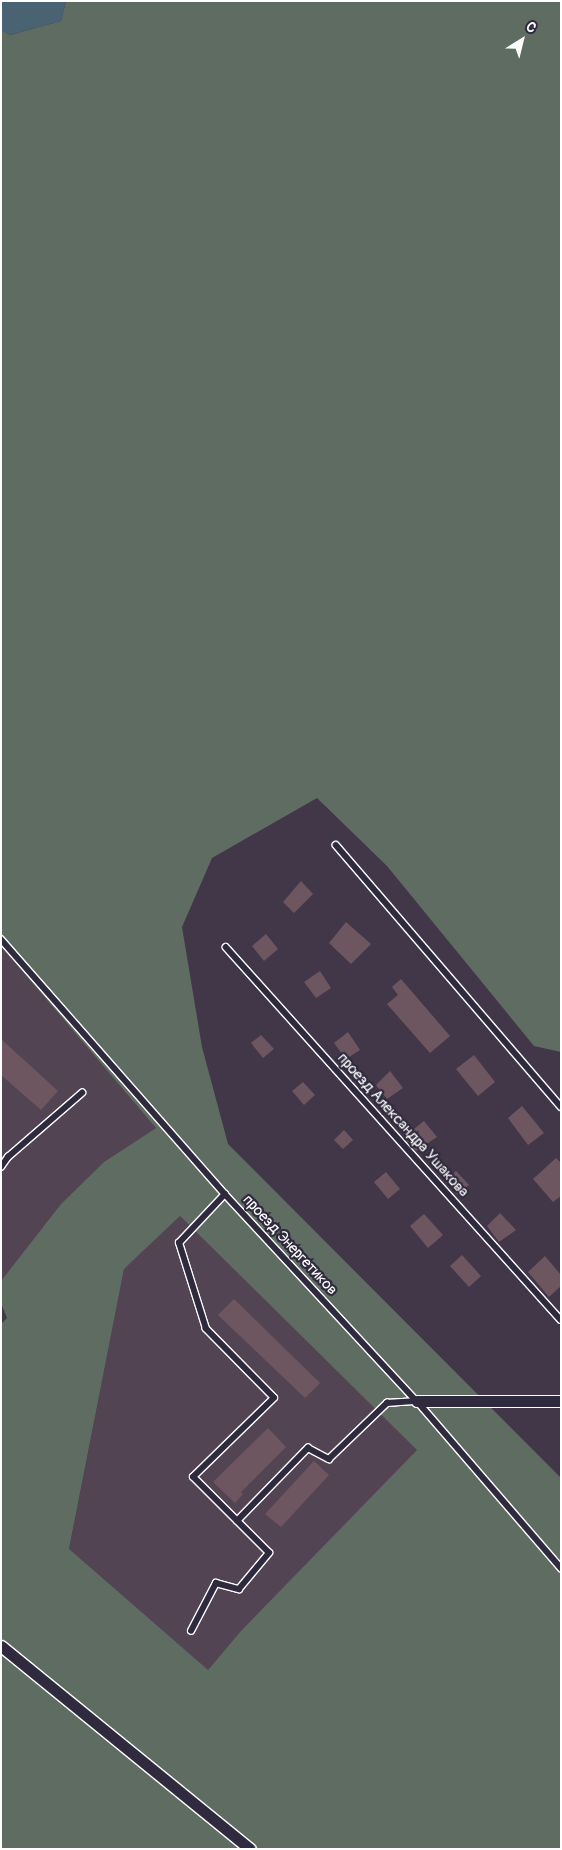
<!DOCTYPE html>
<html>
<head>
<meta charset="utf-8">
<style>
  body { margin:0 }
  #map { position:relative; width:562px; height:1850px; overflow:hidden; background:#423748; font-family:Pangolin,sans-serif }
  div>[style] { position:absolute }
  [style*='--x'] { left:calc(var(--x)*1px); top:calc(var(--y)*1px); width:calc(var(--w)*1px); rotate:calc(var(--a)*1deg) }
  .built>* { inset:0; background:#534454 }
  .green>* { inset:0; background:#5f6c62 }
  .water>* { inset:0; background:#4a6372 }
  .building>* { inset:0; background:#6e5661 }
  .roads { filter:drop-shadow(1px 0 #fff) drop-shadow(-1px 0 #fff) drop-shadow(0 1px #fff) drop-shadow(0 -1px #fff) }
  .service>* { height:5.5px; margin:-2.75px; padding:0 2.75px; transform-origin:2.75px; border-radius:2.75px; background:#2f2a3d }
  .minor>* { height:11px; margin:-5.5px; padding:0 5.5px; transform-origin:5.5px; border-radius:5.5px; background:#2f2a3d }
  span { translate:-50% -50%; white-space:nowrap; text-align:center; line-height:1.15; -webkit-text-stroke:4.5px #2f2a3d; paint-order:stroke }
  .street-label { font-size:15px; color:#fff }
  .frame { position:absolute; inset:0; border:2px solid #fff; pointer-events:none }
  .north { position:absolute; left:497px; top:15px; width:50px; height:50px; -webkit-text-stroke:4px #2f2a3d; paint-order:stroke; rotate:36deg; font-size:14px; font-weight:700; line-height:20px; text-align:center; color:#fff }
  .north::after { content:''; display:block; margin:auto; width:18px; height:22px; background:#fff; clip-path:polygon(50% 0,100% 100%,50% 72%,0 100%) }
</style>
</head>
<body>
<div id="map">
  <div class="built">
    <div style="clip-path:polygon(1px 946px,156px 1128px,104px 1162px,61px 1204px,1px 1281px)"></div>
    <div style="clip-path:polygon(180px 1216px,418px 1450px,240px 1632px,207px 1671px,69px 1550px,124px 1269px)"></div>
  </div>
  <div class="green">
    <div style="clip-path:polygon(evenodd,66px 1px,561px 1px,561px 1052px,534px 1046px,387px 866px,317px 798px,212px 858px,182px 927px,202px 1047px,228px 1144px,561px 1478px,561px 1849px,1px 1849px,1px 1324px,7px 1318px,1px 1303px,1px 1281px,61px 1204px,104px 1162px,156px 1128px,1px 946px,1px 30px,10px 35px,61px 21px,66px 1px,180px 1216px,417px 1450px,240px 1632px,208px 1670px,69px 1549px,124px 1269px,180px 1216px)"></div>
  </div>
  <div class="water">
    <div style="clip-path:polygon(1px 1px,66px 1px,61px 21px,10px 35px,1px 30px)"></div>
  </div>
  <div class="building">
    <div style="clip-path:polygon(301px 881px,313px 894px,294px 913px,283px 902px)"></div>
    <div style="clip-path:polygon(346px 922px,371px 944px,351px 964px,329px 943px)"></div>
    <div style="clip-path:polygon(266px 934px,278px 949px,264px 961px,252px 946px)"></div>
    <div style="clip-path:polygon(320px 971px,331px 988px,316px 998px,304px 982px)"></div>
    <div style="clip-path:polygon(401px 979px,450px 1036px,430px 1053px,387px 1004px,398px 995px,392px 987px)"></div>
    <div style="clip-path:polygon(348px 1032px,360px 1050px,346px 1059px,334px 1043px)"></div>
    <div style="clip-path:polygon(261px 1035px,274px 1049px,263px 1058px,251px 1043px)"></div>
    <div style="clip-path:polygon(1px 1039px,58px 1091px,41px 1110px,1px 1075px)"></div>
    <div style="clip-path:polygon(474px 1055px,495px 1082px,478px 1096px,456px 1069px)"></div>
    <div style="clip-path:polygon(390px 1071px,403px 1088px,387px 1099px,376px 1085px)"></div>
    <div style="clip-path:polygon(303px 1082px,315px 1095px,304px 1105px,292px 1091px)"></div>
    <div style="clip-path:polygon(522px 1106px,544px 1133px,528px 1145px,508px 1118px)"></div>
    <div style="clip-path:polygon(424px 1121px,437px 1137px,416px 1151px,404px 1137px)"></div>
    <div style="clip-path:polygon(344px 1130px,353px 1140px,343px 1149px,334px 1140px)"></div>
    <div style="clip-path:polygon(556px 1158px,561px 1163px,561px 1196px,553px 1202px,533px 1179px)"></div>
    <div style="clip-path:polygon(456px 1171px,469px 1185px,458px 1195px,445px 1181px)"></div>
    <div style="clip-path:polygon(386px 1172px,400px 1189px,388px 1199px,374px 1182px)"></div>
    <div style="clip-path:polygon(500px 1213px,516px 1230px,499px 1242px,487px 1226px)"></div>
    <div style="clip-path:polygon(424px 1214px,443px 1235px,428px 1248px,410px 1226px)"></div>
    <div style="clip-path:polygon(462px 1255px,481px 1276px,469px 1287px,450px 1266px)"></div>
    <div style="clip-path:polygon(545px 1256px,561px 1275px,561px 1286px,549px 1297px,528px 1272px)"></div>
    <div style="clip-path:polygon(234px 1299px,320px 1383px,305px 1398px,218px 1315px)"></div>
    <div style="clip-path:polygon(268px 1428px,286px 1447px,241px 1492px,243px 1494px,235px 1503px,213px 1482px)"></div>
    <div style="clip-path:polygon(314px 1461px,329px 1475px,281px 1527px,265px 1514px)"></div>
  </div>
  <div class="roads">
    <div class="service">
      <div style="--x:336;--y:845;--w:345;--a:49.3"></div>
      <div style="--x:1;--y:939;--w:339;--a:48.7"></div>
      <div style="--x:225;--y:1194;--w:282;--a:47.2"></div>
      <div style="--x:417;--y:1401;--w:221;--a:49.2"></div>
      <div style="--x:226;--y:947;--w:501;--a:48.07"></div>
      <div style="--x:1;--y:1167;--w:12;--a:-55"></div>
      <div style="--x:8;--y:1157;--w:98;--a:-40.9"></div>
      <div style="--x:237;--y:1521;--w:102;--a:-45.8"></div>
      <div style="--x:308;--y:1448;--w:24;--a:28"></div>
      <div style="--x:329;--y:1459;--w:81;--a:-44"></div>
      <div style="--x:387;--y:1403;--w:30;--a:-4"></div>
      <div style="--x:191;--y:1631;--w:54;--a:-62.5"></div>
      <div style="--x:216;--y:1583;--w:24;--a:15"></div>
      <div style="--x:239;--y:1589;--w:47;--a:-50.2"></div>
      <div style="--x:269;--y:1553;--w:107;--a:-135"></div>
      <div style="--x:193;--y:1477;--w:113;--a:-44.3"></div>
      <div style="--x:274;--y:1398;--w:97;--a:-134.6"></div>
      <div style="--x:206;--y:1329;--w:90;--a:-107.4"></div>
      <div style="--x:179;--y:1243;--w:67;--a:-46.8"></div>
    </div>
    <div class="minor">
      <div style="--x:417;--y:1401;--w:144;--a:0"></div>
      <div style="--x:1;--y:1646;--w:321;--a:39.2"></div>
    </div>
  </div>
  <div class="street-label">
    <span style="left:403px;top:1125px;rotate:48deg">проезд Александра Ушакова</span>
    <span style="left:290px;top:1245px;rotate:47deg">проезд Энергетиков</span>
  </div>
  <div class="frame"></div>
  <div class="north">С</div>
</div>
</body>
</html>
